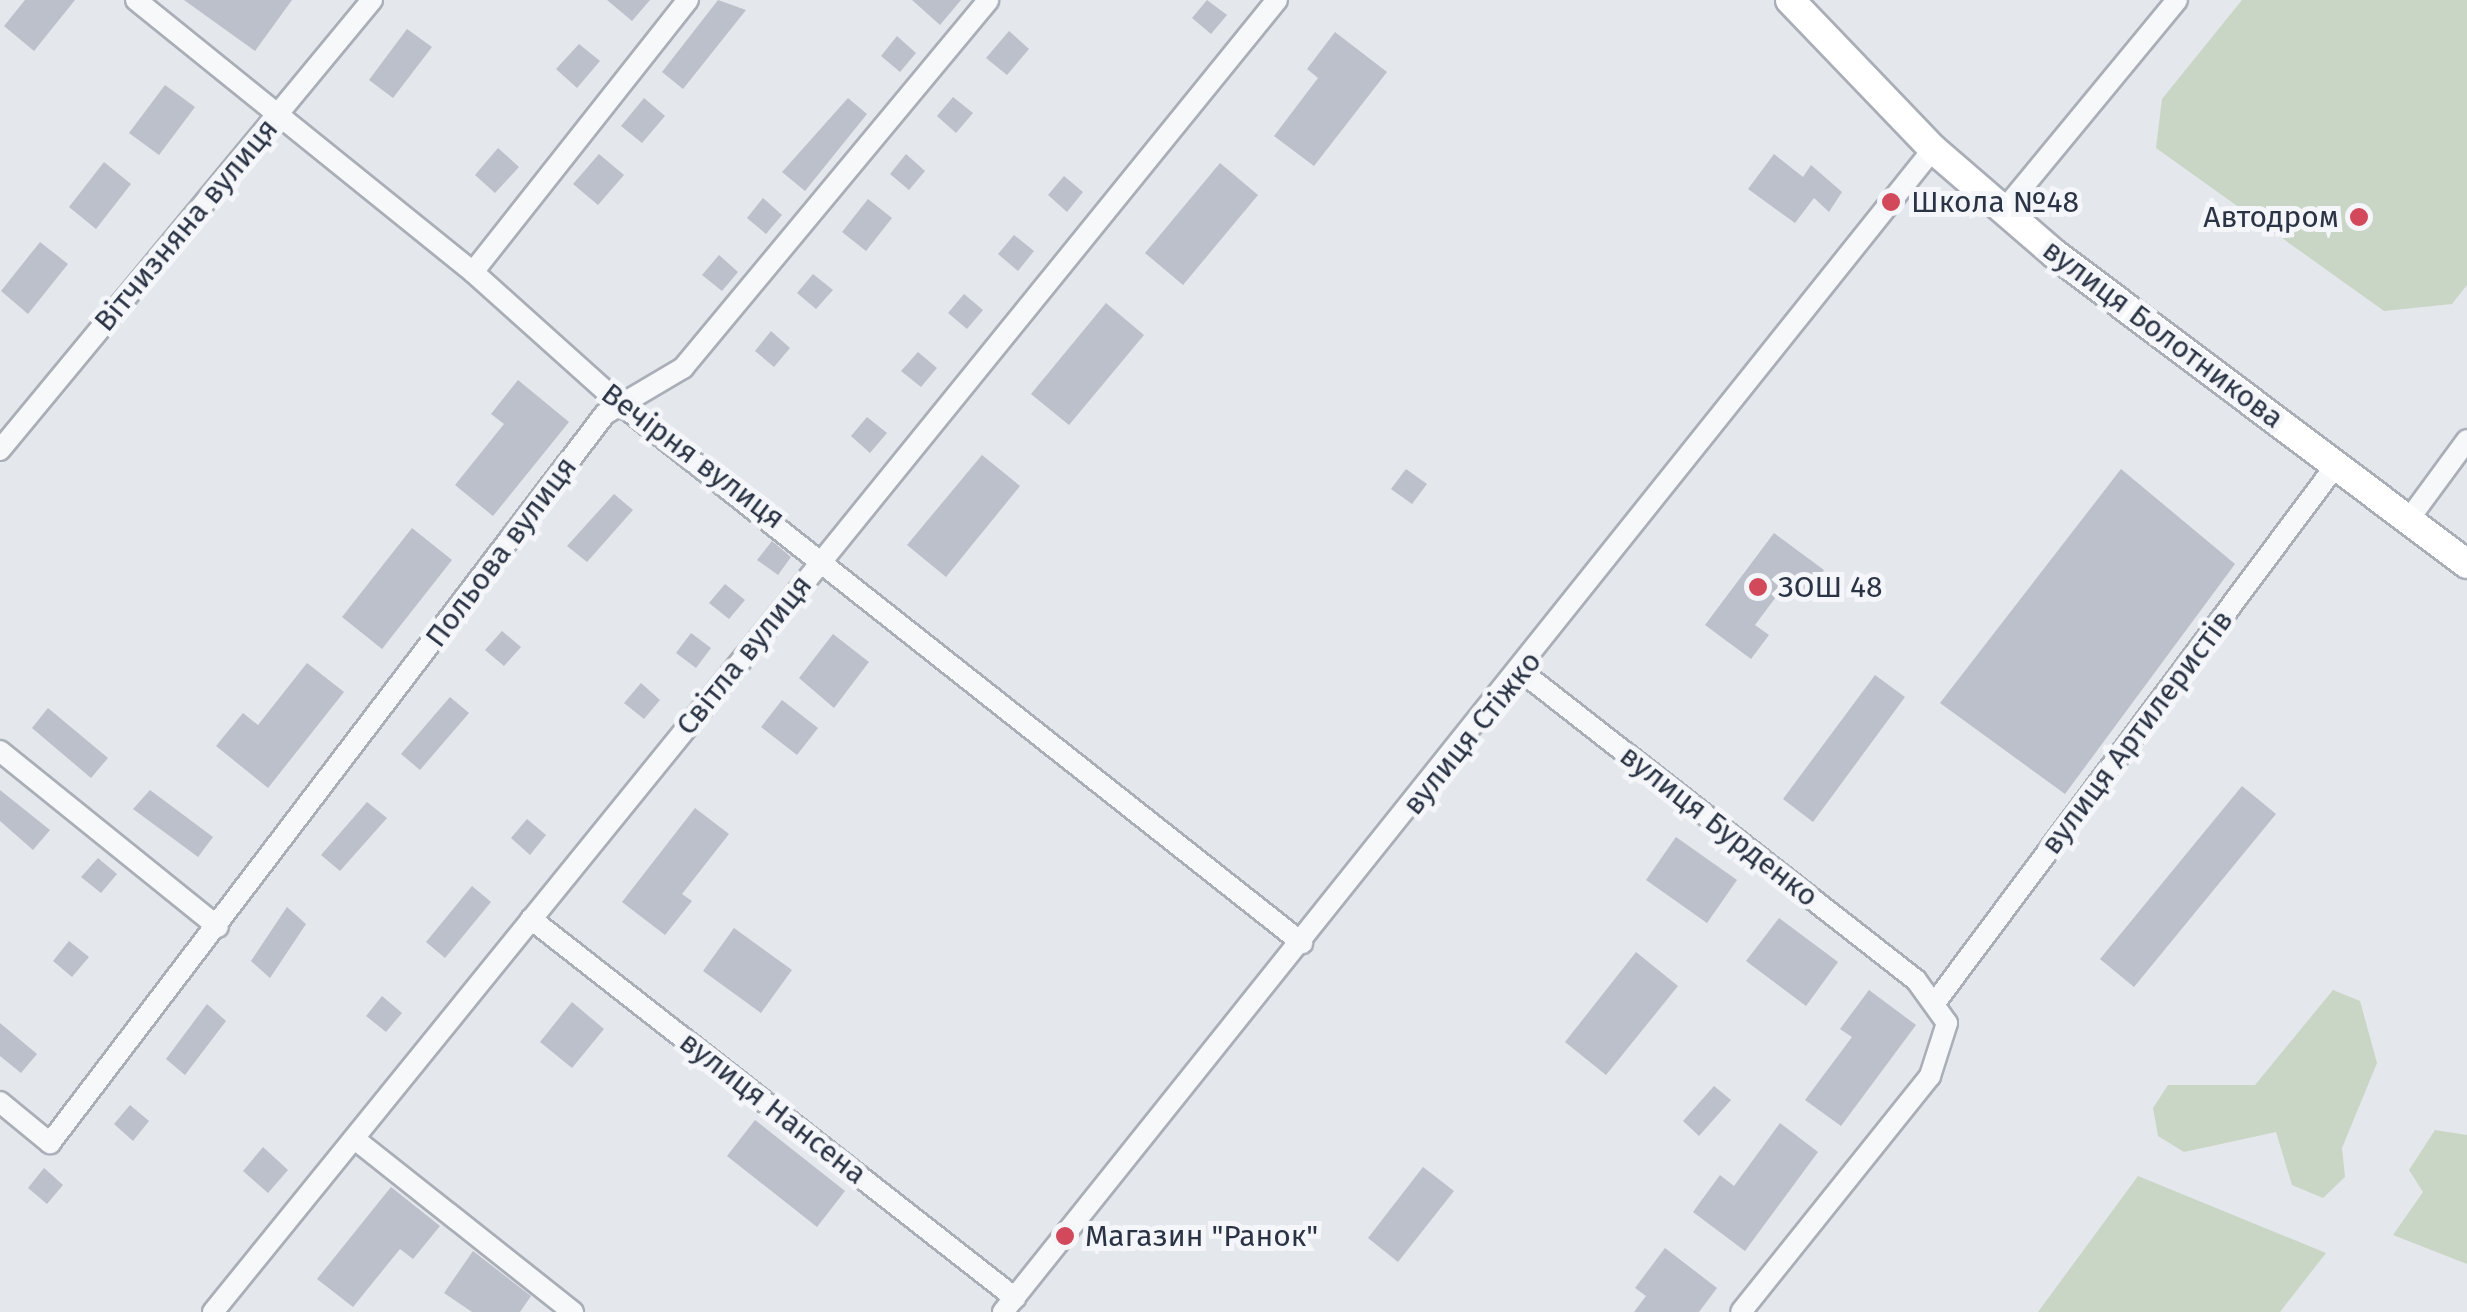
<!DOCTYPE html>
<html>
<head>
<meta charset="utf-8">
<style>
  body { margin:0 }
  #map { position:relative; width:2467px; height:1312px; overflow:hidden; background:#e4e7ec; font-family:"Fira Sans",sans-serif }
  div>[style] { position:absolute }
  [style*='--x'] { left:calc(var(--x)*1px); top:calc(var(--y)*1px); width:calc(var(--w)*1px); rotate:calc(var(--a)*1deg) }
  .green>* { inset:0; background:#c9d6c5 }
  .building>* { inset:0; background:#bbc0ca }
  .roads { filter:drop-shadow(2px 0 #a9aeb7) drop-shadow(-2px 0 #a9aeb7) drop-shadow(0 2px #a9aeb7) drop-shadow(0 -2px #a9aeb7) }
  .minor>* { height:20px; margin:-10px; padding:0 10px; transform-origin:10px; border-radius:10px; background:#f7f8fa }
  .major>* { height:28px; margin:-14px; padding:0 14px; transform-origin:14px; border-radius:14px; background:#fff }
  .dots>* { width:28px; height:28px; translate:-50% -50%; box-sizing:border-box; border:5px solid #f4f6f9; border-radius:50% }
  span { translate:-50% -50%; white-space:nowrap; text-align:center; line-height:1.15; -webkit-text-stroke:10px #f4f6f9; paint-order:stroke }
  .poi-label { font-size:30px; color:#2b3445 }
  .left { translate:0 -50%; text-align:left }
  .right { translate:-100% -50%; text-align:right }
  .street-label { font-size:30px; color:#2b3445 }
</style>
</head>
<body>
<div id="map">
  <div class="green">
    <div style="clip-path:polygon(2242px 0,2467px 0,2467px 285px,2452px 304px,2384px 311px,2156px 148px,2162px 99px)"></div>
    <div style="clip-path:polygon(2333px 990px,2360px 1001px,2377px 1063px,2342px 1148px,2345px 1177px,2323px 1198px,2292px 1185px,2276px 1132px,2184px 1152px,2158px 1136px,2153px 1108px,2168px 1085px,2255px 1085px)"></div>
    <div style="clip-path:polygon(2435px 1130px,2467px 1135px,2467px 1264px,2393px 1235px,2423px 1192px,2409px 1170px)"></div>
    <div style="clip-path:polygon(2138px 1176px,2326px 1253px,2280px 1312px,2038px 1312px)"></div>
  </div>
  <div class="building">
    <div style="clip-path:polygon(25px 0,75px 0,34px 51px,4px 26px)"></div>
    <div style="clip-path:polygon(184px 0,292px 0,255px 51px)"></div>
    <div style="clip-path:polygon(607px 0,650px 0,632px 21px)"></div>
    <div style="clip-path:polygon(718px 0,746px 10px,683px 89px,662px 72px)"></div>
    <div style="clip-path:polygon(912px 0,961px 0,940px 25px)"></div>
    <div style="clip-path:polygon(1207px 0,1227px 15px,1211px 34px,1192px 18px)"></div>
    <div style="clip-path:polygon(407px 29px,432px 47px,393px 98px,369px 80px)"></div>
    <div style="clip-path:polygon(1009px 31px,1029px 49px,1007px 75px,986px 58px)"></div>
    <div style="clip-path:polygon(1335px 32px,1387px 72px,1314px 166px,1274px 136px,1318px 78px,1307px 69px)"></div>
    <div style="clip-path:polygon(897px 36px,916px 53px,900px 72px,881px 56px)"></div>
    <div style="clip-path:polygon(579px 44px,600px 61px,577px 88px,556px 69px)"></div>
    <div style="clip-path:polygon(165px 85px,195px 107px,159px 155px,129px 133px)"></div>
    <div style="clip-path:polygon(953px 97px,973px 113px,956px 133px,937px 116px)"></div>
    <div style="clip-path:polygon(644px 98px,665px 116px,642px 143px,621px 126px)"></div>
    <div style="clip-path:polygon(848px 98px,867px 114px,805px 191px,782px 172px)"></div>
    <div style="clip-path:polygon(498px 148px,519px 167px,495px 193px,475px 175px)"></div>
    <div style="clip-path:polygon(599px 154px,624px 175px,598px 205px,573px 184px)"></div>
    <div style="clip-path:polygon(906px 154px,925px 171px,909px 190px,890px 174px)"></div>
    <div style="clip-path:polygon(1774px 154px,1803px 177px,1811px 165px,1842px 192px,1829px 212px,1814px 198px,1795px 223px,1748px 189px)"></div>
    <div style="clip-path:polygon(104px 162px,131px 184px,96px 229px,69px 207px)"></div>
    <div style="clip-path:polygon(1220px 163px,1258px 195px,1183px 285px,1145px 253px)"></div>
    <div style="clip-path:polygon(1064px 176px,1083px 192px,1067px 212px,1048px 195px)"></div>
    <div style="clip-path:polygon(763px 198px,782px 215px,766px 234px,747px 218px)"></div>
    <div style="clip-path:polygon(868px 199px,892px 218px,866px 251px,842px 232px)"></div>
    <div style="clip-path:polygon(1014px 235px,1034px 251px,1018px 271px,998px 254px)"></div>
    <div style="clip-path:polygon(40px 242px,68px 264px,28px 314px,1px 291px)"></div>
    <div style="clip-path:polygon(719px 255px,738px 272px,722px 291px,702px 275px)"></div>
    <div style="clip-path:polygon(813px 274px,833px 290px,816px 309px,797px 293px)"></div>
    <div style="clip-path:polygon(964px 294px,983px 310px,967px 329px,948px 313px)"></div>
    <div style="clip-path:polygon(1106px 303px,1144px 335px,1069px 425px,1031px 394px)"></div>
    <div style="clip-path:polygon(771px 331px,790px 348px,774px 367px,755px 351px)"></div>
    <div style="clip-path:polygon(918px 352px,937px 368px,921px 387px,901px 371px)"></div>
    <div style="clip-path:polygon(518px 380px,569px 422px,493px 516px,455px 485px,504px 424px,491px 414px)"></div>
    <div style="clip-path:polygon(867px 417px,887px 433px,870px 453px,851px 436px)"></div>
    <div style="clip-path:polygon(982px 455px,1020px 486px,946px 577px,907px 545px)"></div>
    <div style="clip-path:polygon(1406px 469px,1427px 484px,1412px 504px,1391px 489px)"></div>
    <div style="clip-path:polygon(2121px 469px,2235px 564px,2065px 794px,1940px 703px)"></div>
    <div style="clip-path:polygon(614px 494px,633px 510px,587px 562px,567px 546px)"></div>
    <div style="clip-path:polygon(412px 528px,452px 560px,382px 649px,342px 617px)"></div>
    <div style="clip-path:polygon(1774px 533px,1824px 570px,1803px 599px,1784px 586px,1755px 625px,1769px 635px,1751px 659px,1705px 625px)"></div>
    <div style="clip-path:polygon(772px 541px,791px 557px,778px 575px,757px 560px)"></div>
    <div style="clip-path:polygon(725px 584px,745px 600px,729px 619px,709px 603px)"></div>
    <div style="clip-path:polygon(502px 631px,521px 647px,504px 666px,485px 650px)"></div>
    <div style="clip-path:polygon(691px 633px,711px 648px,696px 668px,676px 653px)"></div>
    <div style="clip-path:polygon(833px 634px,869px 662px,834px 708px,799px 678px)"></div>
    <div style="clip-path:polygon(307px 663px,344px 692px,268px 788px,216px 746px,243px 713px,258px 725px)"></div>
    <div style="clip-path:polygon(1875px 675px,1905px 697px,1813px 822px,1783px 799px)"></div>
    <div style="clip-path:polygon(641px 683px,660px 700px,644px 719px,624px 703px)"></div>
    <div style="clip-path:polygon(450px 697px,469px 713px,420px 770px,401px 754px)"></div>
    <div style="clip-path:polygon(782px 700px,818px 728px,797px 755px,761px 727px)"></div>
    <div style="clip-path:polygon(48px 708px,108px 758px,91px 778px,32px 728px)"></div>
    <div style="clip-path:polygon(2242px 786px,2276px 814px,2134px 987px,2100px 959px)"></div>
    <div style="clip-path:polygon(0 790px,50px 830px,33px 850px,0 821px)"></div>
    <div style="clip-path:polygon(150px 790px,213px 837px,198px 857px,133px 809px)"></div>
    <div style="clip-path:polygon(367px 802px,387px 818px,340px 871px,321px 855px)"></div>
    <div style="clip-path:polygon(695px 808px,729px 834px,682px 894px,692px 901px,665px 935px,622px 902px)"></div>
    <div style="clip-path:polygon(527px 819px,546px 835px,530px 855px,511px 838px)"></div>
    <div style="clip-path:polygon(1676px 837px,1737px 880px,1707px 923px,1646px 880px)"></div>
    <div style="clip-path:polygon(98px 858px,117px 874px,101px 893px,81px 877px)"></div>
    <div style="clip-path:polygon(472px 886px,491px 902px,445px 958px,426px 942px)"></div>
    <div style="clip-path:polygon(287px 907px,306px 924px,270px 978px,251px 961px)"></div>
    <div style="clip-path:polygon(1779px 918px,1838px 962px,1806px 1006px,1746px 961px)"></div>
    <div style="clip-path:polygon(734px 928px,792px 970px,761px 1013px,703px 971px)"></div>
    <div style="clip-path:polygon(69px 941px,89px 957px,72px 977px,53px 961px)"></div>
    <div style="clip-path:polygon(1636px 952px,1678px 986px,1606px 1075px,1565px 1042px)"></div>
    <div style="clip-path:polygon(1869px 990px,1916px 1025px,1841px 1126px,1805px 1100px,1852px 1037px,1840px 1029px)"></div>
    <div style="clip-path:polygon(382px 996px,402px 1013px,386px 1032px,366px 1016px)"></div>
    <div style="clip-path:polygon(572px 1002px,604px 1029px,572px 1068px,540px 1042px)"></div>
    <div style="clip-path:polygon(207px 1004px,226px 1021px,185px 1075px,166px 1059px)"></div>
    <div style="clip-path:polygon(0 1023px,37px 1054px,21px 1073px,0 1056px)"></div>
    <div style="clip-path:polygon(1714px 1086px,1731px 1100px,1699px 1136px,1683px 1121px)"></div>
    <div style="clip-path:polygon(130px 1105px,149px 1121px,133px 1141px,114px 1124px)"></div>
    <div style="clip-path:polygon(755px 1120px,845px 1191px,817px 1227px,727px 1156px)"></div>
    <div style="clip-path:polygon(1780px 1123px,1818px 1152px,1745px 1251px,1693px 1212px,1720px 1175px,1734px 1186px)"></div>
    <div style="clip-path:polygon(263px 1147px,288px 1170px,268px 1193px,243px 1171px)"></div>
    <div style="clip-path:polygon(1423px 1167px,1454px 1191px,1398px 1262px,1368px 1238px)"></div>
    <div style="clip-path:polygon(44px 1168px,63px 1185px,47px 1204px,28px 1188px)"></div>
    <div style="clip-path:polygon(391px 1187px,440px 1226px,413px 1259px,400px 1249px,353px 1307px,317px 1279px)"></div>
    <div style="clip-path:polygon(1665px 1248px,1717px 1288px,1699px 1312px,1634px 1312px,1646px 1296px,1635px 1288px)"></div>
    <div style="clip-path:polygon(473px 1251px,531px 1296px,520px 1312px,472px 1312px,444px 1293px)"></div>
  </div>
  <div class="roads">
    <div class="minor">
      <div style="--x:136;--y:0;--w:433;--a:38.9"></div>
      <div style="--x:473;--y:272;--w:196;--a:41.9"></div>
      <div style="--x:619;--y:403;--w:871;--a:38.33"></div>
      <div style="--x:2004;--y:210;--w:272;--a:-50.5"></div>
      <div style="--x:473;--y:272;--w:347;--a:-51.7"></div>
      <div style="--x:0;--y:450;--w:584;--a:-50.42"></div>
      <div style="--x:2409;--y:519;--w:98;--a:-53.7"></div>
      <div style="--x:1522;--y:672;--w:500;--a:38.02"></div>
      <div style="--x:1916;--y:980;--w:53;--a:54.2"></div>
      <div style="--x:1947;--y:1023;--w:56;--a:107.8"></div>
      <div style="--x:1930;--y:1076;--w:302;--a:128.7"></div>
      <div style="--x:0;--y:751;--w:280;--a:38.9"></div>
      <div style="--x:531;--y:919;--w:615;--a:38.06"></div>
      <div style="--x:1937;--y:1000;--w:667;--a:-53.28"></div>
      <div style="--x:0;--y:1102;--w:65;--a:39.4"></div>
      <div style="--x:50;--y:1143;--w:916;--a:-52.72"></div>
      <div style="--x:605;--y:414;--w:91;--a:-30.5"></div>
      <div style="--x:683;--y:368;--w:478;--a:-50.3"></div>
      <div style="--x:356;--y:1140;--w:277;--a:38.4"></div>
      <div style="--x:213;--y:1312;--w:1689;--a:-50.96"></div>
      <div style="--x:1003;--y:1312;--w:1489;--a:-51.35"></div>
    </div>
    <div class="major">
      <div style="--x:1790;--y:0;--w:207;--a:46.2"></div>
      <div style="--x:1933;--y:149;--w:162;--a:40.8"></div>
      <div style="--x:2056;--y:255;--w:514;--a:36.94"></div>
    </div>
  </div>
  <div class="dots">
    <div style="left:1891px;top:202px;background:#d1495b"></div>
    <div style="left:2359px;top:217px;background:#d1495b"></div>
    <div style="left:1758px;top:587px;background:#d1495b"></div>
    <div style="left:1065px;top:1236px;background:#d1495b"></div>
  </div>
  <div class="poi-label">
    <span class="left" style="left:1911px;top:202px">Школа №48</span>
    <span class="right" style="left:2339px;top:217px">Автодром</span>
    <span class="left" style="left:1778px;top:587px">ЗОШ 48</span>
    <span class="left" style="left:1085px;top:1236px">Магазин "Ранок"</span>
  </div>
  <div class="street-label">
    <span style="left:186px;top:225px;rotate:-50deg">Вітчизняна вулиця</span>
    <span style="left:2163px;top:334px;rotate:37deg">вулиця Болотникова</span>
    <span style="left:693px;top:456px;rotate:37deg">Вечірня вулиця</span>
    <span style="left:501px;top:552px;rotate:-53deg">Польова вулиця</span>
    <span style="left:744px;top:655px;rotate:-51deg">Світла вулиця</span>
    <span style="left:2137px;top:732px;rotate:-53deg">вулиця Артилеристів</span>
    <span style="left:1472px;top:733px;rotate:-51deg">вулиця Стіжко</span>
    <span style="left:1719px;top:826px;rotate:38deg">вулиця Бурденко</span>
    <span style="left:773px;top:1108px;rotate:38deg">вулиця Нансена</span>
  </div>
</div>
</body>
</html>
